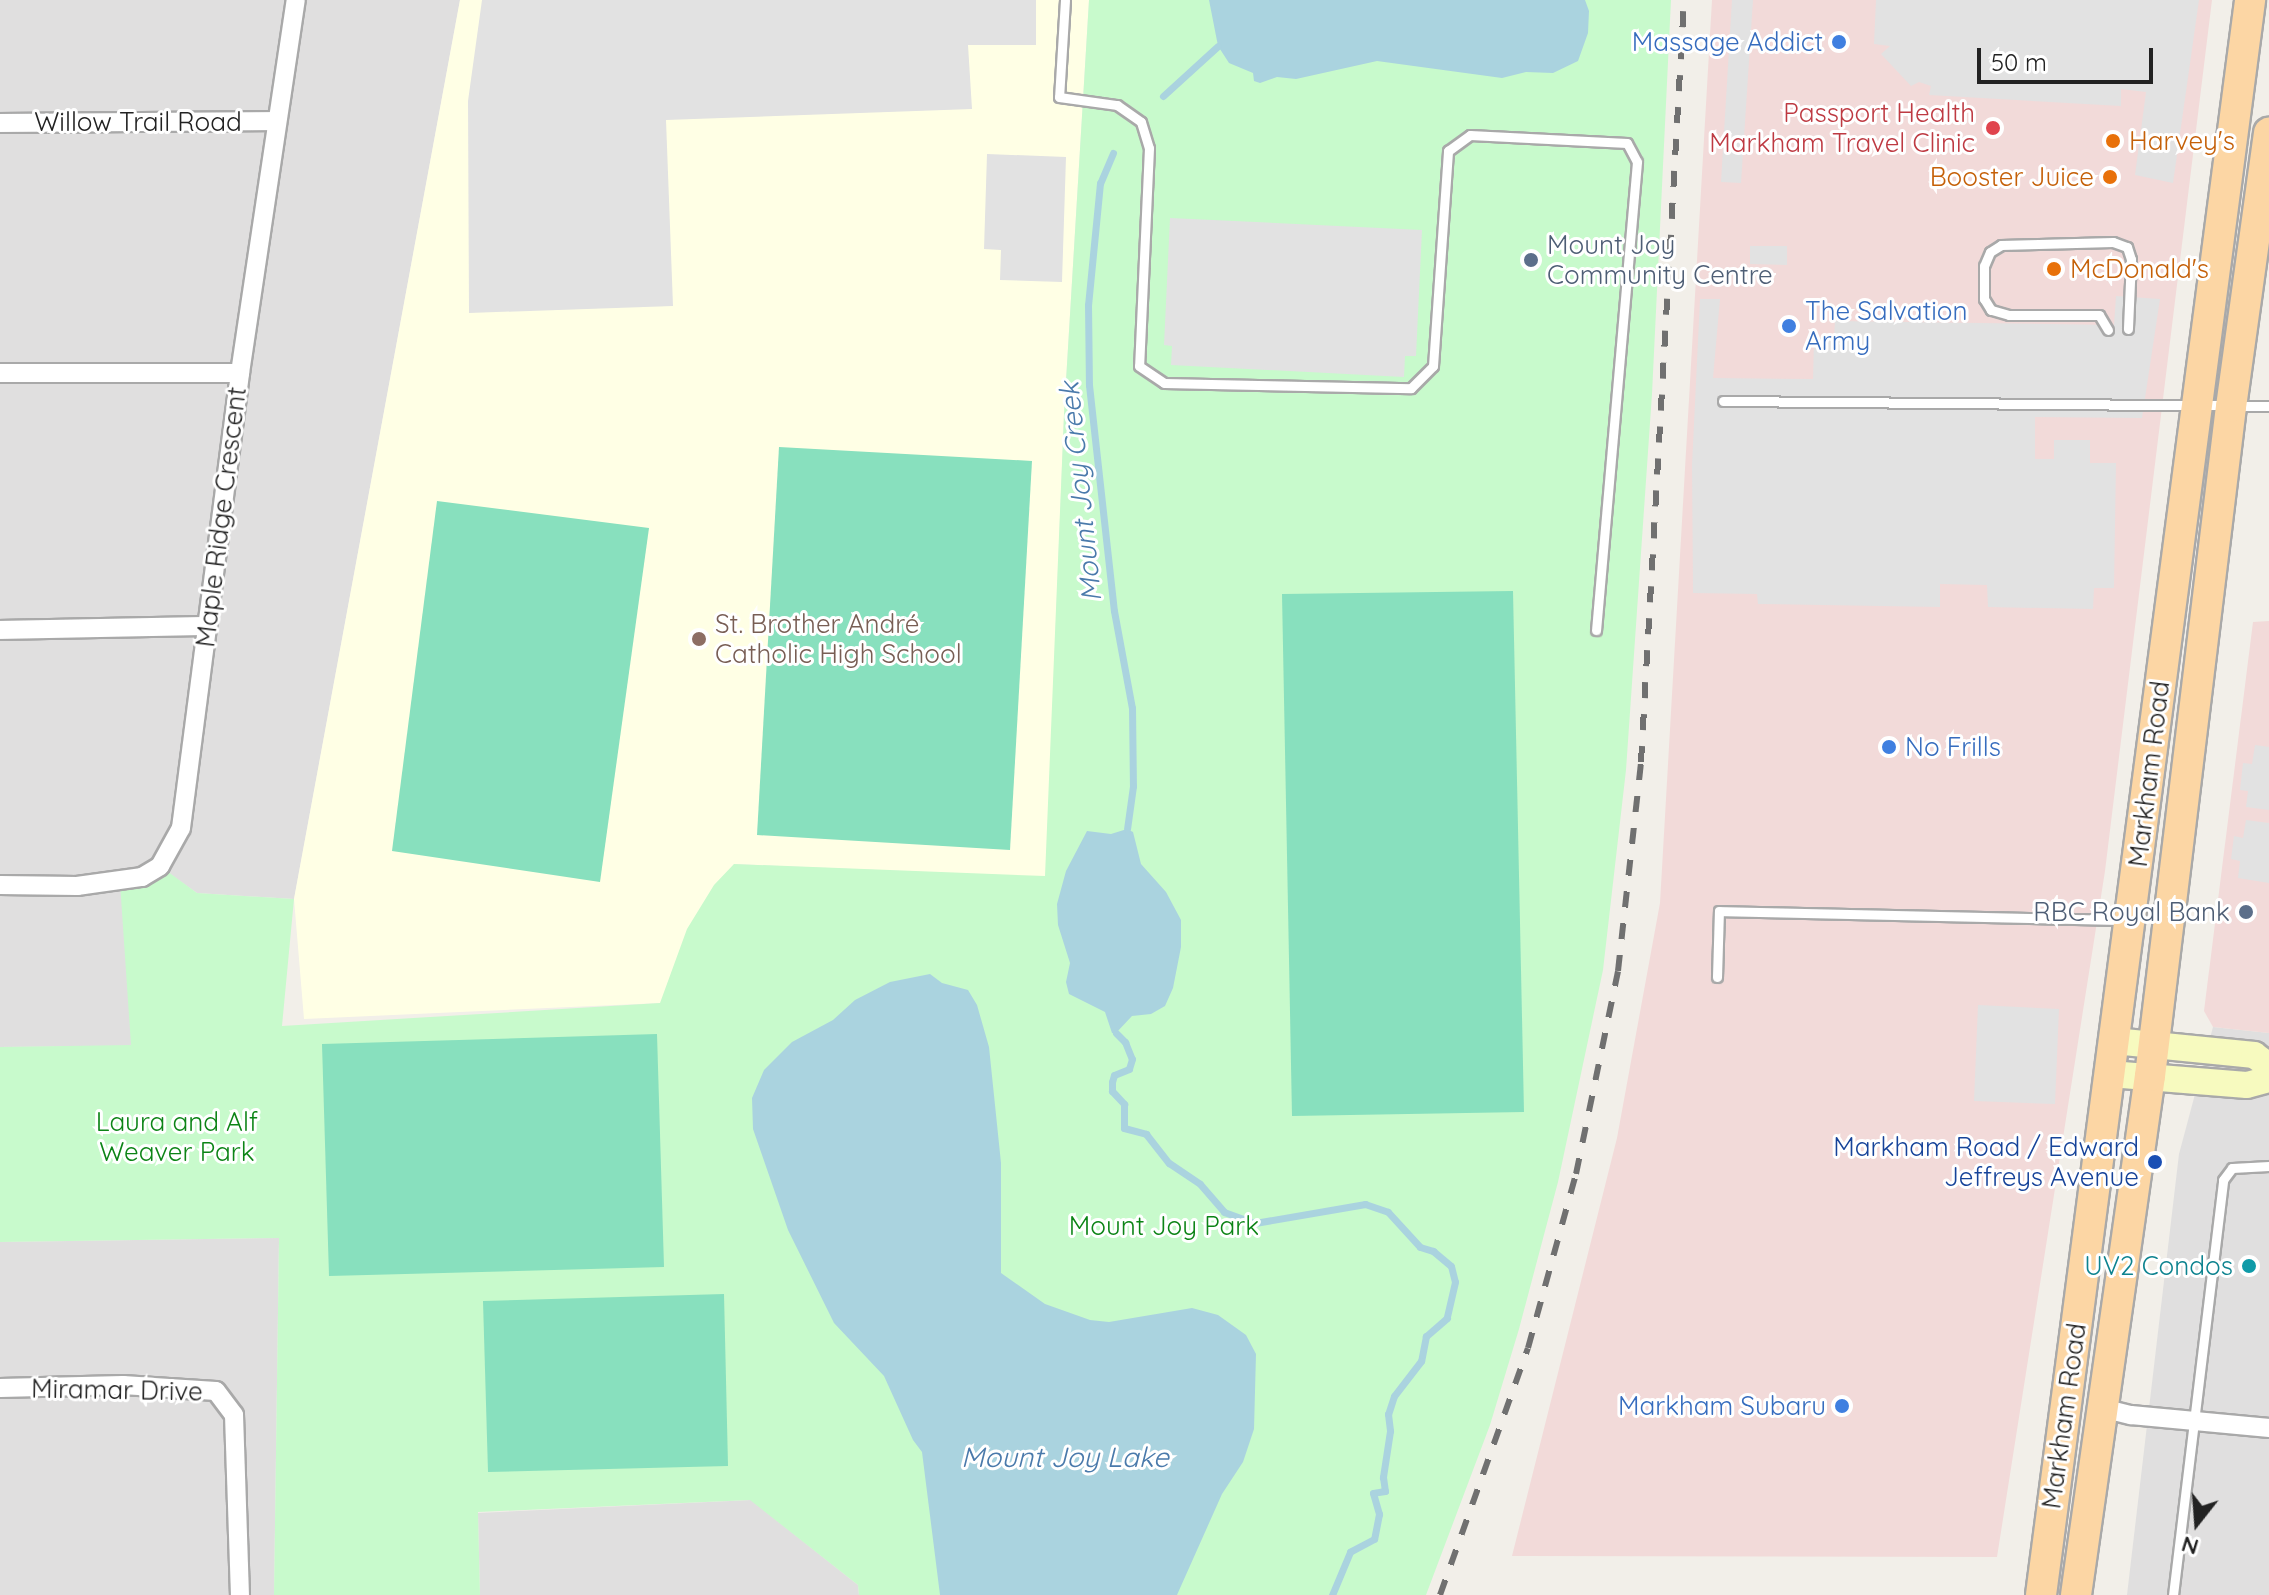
<!DOCTYPE html>
<html>
<head>
<meta charset="utf-8">
<style>
  body { margin:0 }
  #map { position:relative; width:2269px; height:1595px; overflow:hidden; background:#f2efe9; font-family:Quicksand,sans-serif }
  div>[style] { position:absolute }
  [style*='--x'] { left:calc(var(--x)*1px); top:calc(var(--y)*1px); width:calc(var(--w)*1px); rotate:calc(var(--a)*1deg) }
  .residential>* { inset:0; background:#e0dfdf }
  .commercial>* { inset:0; background:#f2dad9 }
  .education>* { inset:0; background:#ffffe5 }
  .park>* { inset:0; background:#c8facc }
  .pitch>* { inset:0; background:#88e0be }
  .parking>* { inset:0; background:#e2e2e2 }
  .water>* { inset:0; background:#aad3df }
  .stream>* { height:7px; margin:-3.5px; padding:0 3.5px; transform-origin:3.5px; border-radius:3.5px; background:#aad3df }
  .roads { filter:drop-shadow(2px 0 #a9a9a9) drop-shadow(-2px 0 #a9a9a9) drop-shadow(0 2px #a9a9a9) drop-shadow(0 -2px #a9a9a9) }
  .lane>* { height:9px; margin:-4.5px; padding:0 4.5px; transform-origin:4.5px; border-radius:4.5px; background:#fff }
  .street>* { height:18px; margin:-9px; padding:0 9px; transform-origin:9px; border-radius:9px; background:#fff }
  .secondary>* { height:26px; margin:-13px; padding:0 13px; transform-origin:13px; border-radius:13px; background:#f7fabf }
  .primary>* { height:30px; margin:-15px; padding:0 15px; transform-origin:15px; border-radius:15px; background:#fcd6a4 }
  .rail>* { height:6px; margin-top:-3px; transform-origin:0; background:repeating-linear-gradient(90deg,#707070 0 16px,transparent 0 32px) }
  .dots>* { width:22px; height:22px; translate:-50% -50%; box-sizing:border-box; border:4px solid #fff; border-radius:50% }
  span { translate:-50% -50%; white-space:nowrap; text-align:center; line-height:1.15; -webkit-text-stroke:6px #fff; paint-order:stroke }
  .shop-label { font-size:26px; color:#366cbe }
  .right { translate:-100% -50%; text-align:right }
  .left { translate:0 -50%; text-align:left }
  .health-label { font-size:26px; color:#be3a42 }
  .street-label { font-size:26px; color:#222 }
  .food-label { font-size:26px; color:#c56008 }
  .service-label { font-size:26px; color:#4e5e75 }
  .education-label { font-size:26px; color:#785e54 }
  .park-label { font-size:26px; color:#0c8416 }
  .transit-label { font-size:26px; color:#164399 }
  .culture-label { font-size:26px; color:#0d838f }
  .water-label { font-size:28px; color:#4a7aab; font-style:italic }
  .north { position:absolute; left:2157px; top:1483px; width:80px; height:80px; -webkit-text-stroke:6px #fff; paint-order:stroke; rotate:197deg; font-size:22px; font-weight:700; line-height:32px; text-align:center; color:#222 }
  .north::after { content:''; display:block; margin:auto; width:28px; height:36px; background:#222; clip-path:polygon(50% 0,100% 100%,50% 72%,0 100%) }
  .scale { position:absolute; left:1977px; top:48px; width:176px; height:36px; box-sizing:border-box; border:4px solid #222; border-top:0; padding-left:10px; font-size:24px; line-height:28px; white-space:nowrap; color:#222; -webkit-text-stroke:6px #fff; paint-order:stroke }
</style>
</head>
<body>
<div id="map">
  <div class="residential">
    <div style="clip-path:polygon(0 0,460px 0,294px 899px,197px 893px,160px 867px,131px 1046px,0 1047px)"></div>
    <div style="clip-path:polygon(2213px 1027px,2269px 1033px,2269px 1595px,2127px 1595px,2179px 1154px)"></div>
    <div style="clip-path:polygon(279px 1238px,274px 1595px,0 1595px,0 1242px)"></div>
    <div style="clip-path:polygon(751px 1500px,858px 1585px,859px 1595px,480px 1595px,478px 1513px)"></div>
  </div>
  <div class="commercial">
    <div style="clip-path:polygon(1712px 0,2212px 0,2105px 871px,1997px 1557px,1512px 1556px,1617px 1138px,1660px 903px)"></div>
    <div style="clip-path:polygon(2269px 621px,2269px 1033px,2213px 1027px,2204px 1011px,2253px 622px)"></div>
  </div>
  <div class="education">
    <div style="clip-path:polygon(460px 0,1089px 0,1064px 414px,1046px 877px,734px 864px,661px 1003px,304px 1019px,294px 899px)"></div>
  </div>
  <div class="park">
    <div style="clip-path:polygon(1089px 0,1671px 0,1652px 394px,1626px 770px,1603px 970px,1558px 1182px,1519px 1329px,1490px 1425px,1426px 1595px,859px 1595px,858px 1585px,750px 1500px,478px 1512px,480px 1595px,274px 1595px,279px 1238px,0 1242px,0 1047px,131px 1045px,120px 883px,160px 866px,197px 893px,294px 899px,282px 1026px,660px 1003px,687px 929px,714px 885px,734px 864px,1045px 876px,1064px 414px)"></div>
  </div>
  <div class="pitch">
    <div style="clip-path:polygon(779px 447px,1032px 461px,1010px 850px,757px 835px)"></div>
    <div style="clip-path:polygon(437px 501px,649px 528px,600px 882px,392px 851px)"></div>
    <div style="clip-path:polygon(1513px 591px,1524px 1112px,1292px 1116px,1282px 594px)"></div>
    <div style="clip-path:polygon(657px 1034px,664px 1267px,329px 1276px,322px 1044px)"></div>
    <div style="clip-path:polygon(724px 1294px,728px 1466px,488px 1472px,483px 1301px)"></div>
  </div>
  <div class="parking">
    <div style="clip-path:polygon(482px 0,1036px 0,1036px 45px,968px 45px,972px 109px,666px 120px,673px 306px,469px 313px,468px 101px)"></div>
    <div style="clip-path:polygon(1732px 0,1753px 0,1741px 183px,1721px 182px)"></div>
    <div style="clip-path:polygon(1876px 0,2199px 0,2173px 183px,2135px 175px,2146px 92px,2121px 89px,2121px 106px,1929px 95px,1931px 86px,1919px 82px,1911px 86px,1881px 54px,1890px 46px,1874px 44px)"></div>
    <div style="clip-path:polygon(987px 154px,1066px 157px,1062px 282px,1000px 280px,1001px 250px,984px 249px)"></div>
    <div style="clip-path:polygon(1170px 218px,1422px 230px,1416px 356px,1405px 356px,1404px 377px,1171px 365px,1172px 346px,1164px 345px)"></div>
    <div style="clip-path:polygon(1750px 246px,1787px 246px,1787px 265px,1750px 264px)"></div>
    <div style="clip-path:polygon(2116px 296px,2160px 299px,2142px 418px,2035px 417px,2035px 459px,2054px 459px,2054px 440px,2090px 440px,2090px 463px,2116px 463px,2114px 588px,2094px 588px,2093px 609px,1988px 607px,1987px 585px,1940px 584px,1940px 607px,1758px 604px,1757px 594px,1693px 593px,1692px 465px,1700px 299px,1720px 299px,1713px 378px,1813px 379px,1814px 337px,1834px 338px,1835px 321px,2114px 325px)"></div>
    <div style="clip-path:polygon(2255px 745px,2269px 747px,2269px 810px,2246px 807px,2248px 791px,2240px 790px,2243px 763px,2252px 764px)"></div>
    <div style="clip-path:polygon(2246px 820px,2269px 823px,2269px 883px,2238px 878px,2240px 861px,2231px 859px,2234px 836px,2243px 838px)"></div>
    <div style="clip-path:polygon(1978px 1005px,2059px 1009px,2055px 1104px,1974px 1101px)"></div>
  </div>
  <div class="water">
    <div style="clip-path:polygon(1209px 0,1585px 0,1589px 11px,1588px 33px,1578px 61px,1553px 73px,1526px 72px,1502px 78px,1377px 61px,1296px 79px,1277px 77px,1260px 83px,1254px 81px,1253px 73px,1229px 63px,1218px 46px)"></div>
    <div style="clip-path:polygon(1127px 829px,1133px 832px,1141px 864px,1166px 892px,1181px 920px,1181px 947px,1173px 988px,1165px 1006px,1151px 1014px,1132px 1016px,1116px 1033px,1112px 1033px,1105px 1012px,1069px 994px,1066px 982px,1070px 963px,1058px 925px,1057px 904px,1066px 871px,1087px 831px,1111px 834px)"></div>
    <div style="clip-path:polygon(930px 974px,942px 983px,968px 990px,977px 1005px,989px 1047px,1001px 1163px,1001px 1273px,1045px 1304px,1090px 1320px,1109px 1322px,1192px 1308px,1218px 1315px,1246px 1335px,1256px 1354px,1254px 1429px,1243px 1462px,1222px 1494px,1177px 1595px,940px 1595px,922px 1452px,913px 1440px,884px 1376px,834px 1323px,788px 1230px,753px 1129px,752px 1098px,764px 1070px,792px 1042px,833px 1020px,855px 1000px,890px 982px)"></div>
  </div>
  <div class="stream">
    <div style="--x:1163;--y:96;--w:74;--a:-42.3"></div>
    <div style="--x:1113;--y:153;--w:33;--a:113"></div>
    <div style="--x:1100;--y:183;--w:123;--a:95.6"></div>
    <div style="--x:1088;--y:305;--w:80;--a:89.3"></div>
    <div style="--x:1089;--y:385;--w:227;--a:83.7"></div>
    <div style="--x:1114;--y:611;--w:99;--a:79.5"></div>
    <div style="--x:1132;--y:708;--w:78;--a:89.3"></div>
    <div style="--x:1133;--y:786;--w:43;--a:97.9"></div>
    <div style="--x:1116;--y:1033;--w:13;--a:45"></div>
    <div style="--x:1125;--y:1042;--w:18;--a:68"></div>
    <div style="--x:1132;--y:1059;--w:10;--a:107"></div>
    <div style="--x:1129;--y:1069;--w:16;--a:158"></div>
    <div style="--x:1114;--y:1075;--w:7;--a:106"></div>
    <div style="--x:1112;--y:1082;--w:9;--a:90"></div>
    <div style="--x:1112;--y:1091;--w:18;--a:47"></div>
    <div style="--x:1124;--y:1104;--w:24;--a:90"></div>
    <div style="--x:1124;--y:1128;--w:23;--a:15"></div>
    <div style="--x:1146;--y:1134;--w:37;--a:52"></div>
    <div style="--x:1169;--y:1163;--w:37;--a:34"></div>
    <div style="--x:1200;--y:1184;--w:37;--a:49"></div>
    <div style="--x:1224;--y:1212;--w:33;--a:20"></div>
    <div style="--x:1255;--y:1223;--w:112;--a:-9.8"></div>
    <div style="--x:1365;--y:1204;--w:24;--a:19"></div>
    <div style="--x:1388;--y:1212;--w:47;--a:47.6"></div>
    <div style="--x:1420;--y:1247;--w:14;--a:17"></div>
    <div style="--x:1433;--y:1251;--w:23;--a:40"></div>
    <div style="--x:1451;--y:1266;--w:16;--a:76"></div>
    <div style="--x:1455;--y:1282;--w:37;--a:103"></div>
    <div style="--x:1447;--y:1318;--w:28;--a:139"></div>
    <div style="--x:1426;--y:1336;--w:25;--a:101"></div>
    <div style="--x:1421;--y:1361;--w:44;--a:127.6"></div>
    <div style="--x:1394;--y:1396;--w:19;--a:108"></div>
    <div style="--x:1388;--y:1414;--w:17;--a:83"></div>
    <div style="--x:1390;--y:1431;--w:47;--a:98.7"></div>
    <div style="--x:1383;--y:1477;--w:14;--a:82"></div>
    <div style="--x:1385;--y:1491;--w:12;--a:171"></div>
    <div style="--x:1373;--y:1493;--w:22;--a:74"></div>
    <div style="--x:1379;--y:1514;--w:25;--a:101"></div>
    <div style="--x:1374;--y:1539;--w:27;--a:152"></div>
    <div style="--x:1350;--y:1552;--w:47;--a:112.7"></div>
  </div>
  <div class="roads">
    <div class="lane">
      <div style="--x:1065;--y:0;--w:97;--a:93.5"></div>
      <div style="--x:1059;--y:97;--w:59;--a:7.9"></div>
      <div style="--x:1117;--y:105;--w:29;--a:35"></div>
      <div style="--x:1141;--y:122;--w:27;--a:73"></div>
      <div style="--x:1149;--y:148;--w:218;--a:92.6"></div>
      <div style="--x:1139;--y:366;--w:30;--a:34"></div>
      <div style="--x:1164;--y:383;--w:247;--a:1.2"></div>
      <div style="--x:1411;--y:388;--w:31;--a:-45"></div>
      <div style="--x:1433;--y:366;--w:216;--a:-86"></div>
      <div style="--x:1448;--y:151;--w:27;--a:-36"></div>
      <div style="--x:1470;--y:135;--w:157;--a:2.9"></div>
      <div style="--x:1627;--y:143;--w:21;--a:62"></div>
      <div style="--x:1637;--y:162;--w:470;--a:95"></div>
      <div style="--x:2108;--y:330;--w:17;--a:-121"></div>
      <div style="--x:2099;--y:315;--w:90;--a:180"></div>
      <div style="--x:2009;--y:315;--w:19;--a:-164"></div>
      <div style="--x:1991;--y:310;--w:13;--a:-122"></div>
      <div style="--x:1984;--y:299;--w:33;--a:-90"></div>
      <div style="--x:1984;--y:266;--w:15;--a:-67"></div>
      <div style="--x:1990;--y:252;--w:13;--a:-32"></div>
      <div style="--x:2001;--y:245;--w:112;--a:-1.5"></div>
      <div style="--x:2113;--y:242;--w:15;--a:20"></div>
      <div style="--x:2127;--y:247;--w:13;--a:72"></div>
      <div style="--x:2131;--y:259;--w:70;--a:92.5"></div>
      <div style="--x:1723;--y:401;--w:546;--a:0.52"></div>
      <div style="--x:1717;--y:977;--w:66;--a:-88.3"></div>
      <div style="--x:1719;--y:911;--w:407;--a:1.3"></div>
      <div style="--x:2173;--y:1595;--w:418;--a:-83.1"></div>
      <div style="--x:2223;--y:1180;--w:15;--a:-53"></div>
      <div style="--x:2232;--y:1168;--w:37;--a:-3"></div>
    </div>
    <div class="street">
      <div style="--x:0;--y:123;--w:275;--a:-0.4"></div>
      <div style="--x:0;--y:373;--w:240;--a:0"></div>
      <div style="--x:0;--y:630;--w:207;--a:-1.1"></div>
      <div style="--x:0;--y:885;--w:77;--a:0.7"></div>
      <div style="--x:77;--y:886;--w:66;--a:-7.9"></div>
      <div style="--x:142;--y:877;--w:21;--a:-31"></div>
      <div style="--x:160;--y:866;--w:43;--a:-61.1"></div>
      <div style="--x:181;--y:828;--w:459;--a:-82.6"></div>
      <div style="--x:240;--y:373;--w:377;--a:-81.5"></div>
      <div style="--x:0;--y:1388;--w:123;--a:-1.4"></div>
      <div style="--x:123;--y:1385;--w:93;--a:3.7"></div>
      <div style="--x:216;--y:1391;--w:30;--a:53"></div>
      <div style="--x:234;--y:1415;--w:180;--a:88.1"></div>
      <div style="--x:2102;--y:1408;--w:30;--a:14"></div>
      <div style="--x:2131;--y:1415;--w:139;--a:5.4"></div>
    </div>
    <div class="secondary">
      <div style="--x:2114;--y:1041;--w:141;--a:5.7"></div>
      <div style="--x:2254;--y:1055;--w:19;--a:36"></div>
      <div style="--x:2110;--y:1074;--w:137;--a:4.6"></div>
      <div style="--x:2247;--y:1085;--w:23;--a:-15"></div>
    </div>
    <div class="primary">
      <div style="--x:2041;--y:1595;--w:1609;--a:-82.53"></div>
      <div style="--x:2076;--y:1595;--w:524;--a:-81.89"></div>
      <div style="--x:2150;--y:1076;--w:674;--a:-83.1"></div>
      <div style="--x:2231;--y:407;--w:277;--a:-82.1"></div>
    </div>
  </div>
  <div class="rail">
    <div style="--x:1440;--y:1595;--w:262;--a:-70.4"></div>
    <div style="--x:1528;--y:1348;--w:180;--a:-74.6"></div>
    <div style="--x:1576;--y:1174;--w:207;--a:-78.3"></div>
    <div style="--x:1618;--y:971;--w:210;--a:-83.7"></div>
    <div style="--x:1641;--y:762;--w:763;--a:-86.77"></div>
  </div>
  <div class="dots">
    <div style="left:1839px;top:42px;background:#3f7fe0"></div>
    <div style="left:1993px;top:128px;background:#e0444e"></div>
    <div style="left:2113px;top:141px;background:#e8710a"></div>
    <div style="left:2110px;top:177px;background:#e8710a"></div>
    <div style="left:1531px;top:260px;background:#5c6f8a"></div>
    <div style="left:2054px;top:269px;background:#e8710a"></div>
    <div style="left:1789px;top:326px;background:#3f7fe0"></div>
    <div style="left:699px;top:639px;background:#8d6e63"></div>
    <div style="left:1889px;top:747px;background:#3f7fe0"></div>
    <div style="left:2246px;top:912px;background:#5c6f8a"></div>
    <div style="left:2155px;top:1162px;background:#1a4fb4"></div>
    <div style="left:2249px;top:1266px;background:#0f9aa8"></div>
    <div style="left:1842px;top:1406px;background:#3f7fe0"></div>
  </div>
  <div class="shop-label">
    <span class="right" style="left:1823px;top:42px">Massage Addict</span>
    <span class="left" style="left:1805px;top:326px">The Salvation<br>Army</span>
    <span class="left" style="left:1905px;top:747px">No Frills</span>
    <span class="right" style="left:1826px;top:1406px">Markham Subaru</span>
  </div>
  <div class="health-label">
    <span class="right" style="left:1975px;top:128px">Passport Health<br>Markham Travel Clinic</span>
  </div>
  <div class="street-label">
    <span style="left:138px;top:122px">Willow Trail Road</span>
    <span style="left:221px;top:517px;rotate:-83deg">Maple Ridge Crescent</span>
    <span style="left:2149px;top:774px;rotate:-83deg">Markham Road</span>
    <span style="left:117px;top:1390px;rotate:1deg">Miramar Drive</span>
    <span style="left:2064px;top:1416px;rotate:-82deg">Markham Road</span>
  </div>
  <div class="food-label">
    <span class="left" style="left:2129px;top:141px">Harvey's</span>
    <span class="right" style="left:2094px;top:177px">Booster Juice</span>
    <span class="left" style="left:2070px;top:269px">McDonald's</span>
  </div>
  <div class="service-label">
    <span class="left" style="left:1547px;top:260px">Mount Joy<br>Community Centre</span>
    <span class="right" style="left:2230px;top:912px">RBC Royal Bank</span>
  </div>
  <div class="education-label">
    <span class="left" style="left:715px;top:639px">St. Brother André<br>Catholic High School</span>
  </div>
  <div class="park-label">
    <span style="left:177px;top:1137px">Laura and Alf<br>Weaver Park</span>
    <span style="left:1164px;top:1226px">Mount Joy Park</span>
  </div>
  <div class="transit-label">
    <span class="right" style="left:2139px;top:1162px">Markham Road / Edward<br>Jeffreys Avenue</span>
  </div>
  <div class="culture-label">
    <span class="right" style="left:2233px;top:1266px">UV2 Condos</span>
  </div>
  <div class="water-label">
    <span style="left:1080px;top:492px;rotate:-96deg">Mount Joy Creek</span>
    <span style="left:1065px;top:1457px">Mount Joy Lake</span>
  </div>
  <div class="north">N</div>
  <div class="scale">50 m</div>
</div>
</body>
</html>
